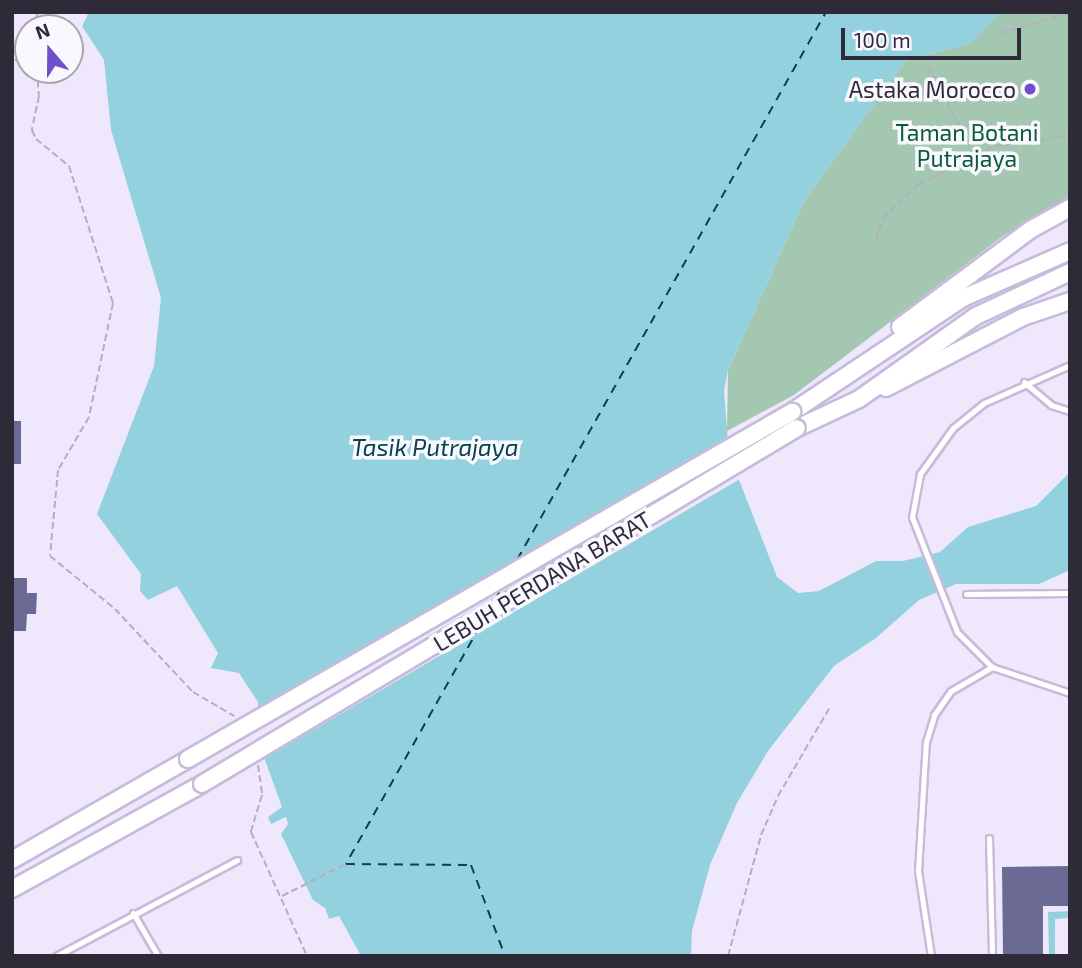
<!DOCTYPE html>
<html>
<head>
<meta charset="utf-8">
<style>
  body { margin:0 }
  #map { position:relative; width:1082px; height:968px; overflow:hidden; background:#efe8fc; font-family:"Exo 2",sans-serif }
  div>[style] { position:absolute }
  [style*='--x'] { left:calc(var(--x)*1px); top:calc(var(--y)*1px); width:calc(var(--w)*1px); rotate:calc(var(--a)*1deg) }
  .green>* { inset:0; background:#a3c7b0 }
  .water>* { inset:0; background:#92d1dd }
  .pier>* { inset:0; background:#efe8fc }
  .ferry>* { height:2px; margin-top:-1px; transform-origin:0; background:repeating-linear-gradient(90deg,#06434b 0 9px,transparent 0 16px) }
  .building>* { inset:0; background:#6b6a95 }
  .path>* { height:2px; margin-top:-1px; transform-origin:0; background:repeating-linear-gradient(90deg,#b4aec0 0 7px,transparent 0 10.5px) }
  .roads { filter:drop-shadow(2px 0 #c7bbdb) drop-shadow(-2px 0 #c7bbdb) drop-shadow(0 2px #c7bbdb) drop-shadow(0 -2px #c7bbdb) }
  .service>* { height:5px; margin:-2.5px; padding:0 2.5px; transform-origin:2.5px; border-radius:2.5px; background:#fff }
  .primary>* { height:16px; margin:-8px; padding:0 8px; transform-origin:8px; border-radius:8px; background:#fff }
  .bridges { filter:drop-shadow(2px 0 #c7bbdb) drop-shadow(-2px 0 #c7bbdb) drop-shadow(0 2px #c7bbdb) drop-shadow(0 -2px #c7bbdb) }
  .primary-bridge>* { height:16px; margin:-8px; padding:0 8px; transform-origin:8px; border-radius:8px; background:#fff }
  .dots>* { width:19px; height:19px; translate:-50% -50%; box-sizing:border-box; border:4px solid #faf8ff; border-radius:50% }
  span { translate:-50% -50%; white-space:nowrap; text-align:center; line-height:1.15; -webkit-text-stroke:7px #faf8ff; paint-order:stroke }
  .poi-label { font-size:23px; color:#2f2a37 }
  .right { translate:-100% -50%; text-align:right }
  .park-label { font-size:23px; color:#075b36 }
  .street-label { font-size:23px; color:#2f2a37 }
  .water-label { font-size:24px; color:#06434b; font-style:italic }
  .frame { position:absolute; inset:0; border:14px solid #2f2a37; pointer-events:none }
  .north { position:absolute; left:14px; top:14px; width:70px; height:70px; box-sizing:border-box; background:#faf8ff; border:2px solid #a9a6af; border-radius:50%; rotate:340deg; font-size:19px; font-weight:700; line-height:28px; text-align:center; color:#2f2a37 }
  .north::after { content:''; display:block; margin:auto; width:24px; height:32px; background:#6e51ca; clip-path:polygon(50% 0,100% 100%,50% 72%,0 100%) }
  .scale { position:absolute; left:841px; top:28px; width:180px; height:32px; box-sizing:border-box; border:4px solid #2f2a37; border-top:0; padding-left:9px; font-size:21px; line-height:24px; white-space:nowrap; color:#2f2a37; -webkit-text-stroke:5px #faf8ff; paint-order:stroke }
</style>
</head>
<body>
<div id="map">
  <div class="green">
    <div style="clip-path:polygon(1001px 12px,1070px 12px,1070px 197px,1003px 236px,794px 395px,727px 431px,728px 370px,804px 201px,905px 61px,971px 43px)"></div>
  </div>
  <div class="water">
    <div style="clip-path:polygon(89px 12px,1001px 12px,971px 43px,905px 61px,804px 201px,728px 370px,724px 391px,729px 454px,777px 577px,798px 593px,819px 591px,876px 561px,903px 561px,940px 552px,968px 527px,1036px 506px,1070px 472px,1070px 570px,1039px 584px,956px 584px,919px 600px,876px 638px,834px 666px,768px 751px,737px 803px,710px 865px,692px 931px,691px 956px,361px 956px,339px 916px,329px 919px,325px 908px,313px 900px,281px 834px,288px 824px,286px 817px,271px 824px,268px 817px,282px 807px,256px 735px,258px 702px,239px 673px,211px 668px,218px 653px,177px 586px,148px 600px,140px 591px,141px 574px,97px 514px,154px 366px,161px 298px,111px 130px,104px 60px,82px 26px)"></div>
    <div style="clip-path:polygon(1070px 911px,1070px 918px,1055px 919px,1055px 956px,1049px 956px,1048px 912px)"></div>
  </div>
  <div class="pier">
    <div style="clip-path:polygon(731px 435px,733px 453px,745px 476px,264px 759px,252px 736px,254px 714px)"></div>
  </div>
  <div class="ferry">
    <div style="--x:517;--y:560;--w:629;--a:-60.58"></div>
    <div style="--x:495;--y:600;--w:15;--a:-62"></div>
    <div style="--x:480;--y:626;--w:273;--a:119.4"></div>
    <div style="--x:346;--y:864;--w:125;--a:0.5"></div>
    <div style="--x:471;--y:865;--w:97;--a:69.5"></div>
  </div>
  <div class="building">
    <div style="clip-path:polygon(12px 421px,21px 421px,21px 464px,12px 464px)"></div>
    <div style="clip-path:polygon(12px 578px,27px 578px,27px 593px,37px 593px,36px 614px,27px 614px,26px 631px,12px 631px)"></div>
    <div style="clip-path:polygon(1070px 866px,1070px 906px,1043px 906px,1043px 956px,1003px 956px,1002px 867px)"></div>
  </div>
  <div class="path">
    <div style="--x:37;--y:28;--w:16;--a:-90"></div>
    <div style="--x:1001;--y:33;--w:72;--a:-16.2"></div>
    <div style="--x:928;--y:66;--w:97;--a:62.4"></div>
    <div style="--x:37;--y:70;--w:26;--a:86"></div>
    <div style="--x:39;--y:96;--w:35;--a:102"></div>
    <div style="--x:32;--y:130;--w:10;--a:66"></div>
    <div style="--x:36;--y:139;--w:43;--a:39.3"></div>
    <div style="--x:69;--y:166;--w:144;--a:72.2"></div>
    <div style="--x:113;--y:303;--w:116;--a:101.9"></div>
    <div style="--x:89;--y:417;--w:61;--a:120.3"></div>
    <div style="--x:58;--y:470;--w:86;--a:95.3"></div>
    <div style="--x:50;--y:556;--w:84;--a:39.2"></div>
    <div style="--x:115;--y:609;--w:114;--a:46.8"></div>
    <div style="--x:193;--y:692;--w:48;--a:30.3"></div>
    <div style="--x:876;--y:241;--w:24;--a:-73"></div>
    <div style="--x:883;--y:218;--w:50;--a:-43.4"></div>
    <div style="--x:919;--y:184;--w:86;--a:-26.3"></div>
    <div style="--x:996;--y:146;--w:75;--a:-8.5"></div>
    <div style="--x:258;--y:765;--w:30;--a:82"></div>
    <div style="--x:262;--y:795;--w:39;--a:107"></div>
    <div style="--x:251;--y:832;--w:136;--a:65.7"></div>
    <div style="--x:282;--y:896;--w:72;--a:-26.6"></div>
    <div style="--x:728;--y:956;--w:125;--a:-74.7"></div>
    <div style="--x:761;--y:835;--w:43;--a:-66.4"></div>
    <div style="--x:778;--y:796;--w:103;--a:-59.7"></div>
  </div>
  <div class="roads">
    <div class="service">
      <div style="--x:12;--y:56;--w:16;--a:0"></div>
      <div style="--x:1070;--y:365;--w:94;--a:156.2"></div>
      <div style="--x:984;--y:403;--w:40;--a:141"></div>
      <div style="--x:953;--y:428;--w:57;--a:125.7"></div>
      <div style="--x:920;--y:474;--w:44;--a:100.5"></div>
      <div style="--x:912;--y:517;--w:123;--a:68.6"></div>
      <div style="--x:957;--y:632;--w:49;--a:45"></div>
      <div style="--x:992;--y:667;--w:82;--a:18.4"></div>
      <div style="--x:1024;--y:382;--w:35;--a:40"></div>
      <div style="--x:1051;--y:405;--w:20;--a:18"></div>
      <div style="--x:966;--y:594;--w:104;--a:-0.6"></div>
      <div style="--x:989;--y:838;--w:118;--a:88.5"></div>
      <div style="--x:133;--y:913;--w:50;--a:59.8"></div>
      <div style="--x:56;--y:956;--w:205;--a:-27.9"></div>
      <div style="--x:931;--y:956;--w:86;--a:-98.7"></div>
      <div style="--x:918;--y:871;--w:129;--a:-86.5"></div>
      <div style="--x:926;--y:742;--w:28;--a:-73"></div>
      <div style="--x:934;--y:715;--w:29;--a:-55"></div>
      <div style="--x:951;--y:691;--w:48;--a:-30.3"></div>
    </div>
    <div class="primary">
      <div style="--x:900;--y:327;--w:162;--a:-36.7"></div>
      <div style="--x:1030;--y:230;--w:46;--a:-28.8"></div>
      <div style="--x:886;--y:388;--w:154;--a:-27.4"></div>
      <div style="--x:1023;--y:317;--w:50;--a:-18.8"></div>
      <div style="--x:792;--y:412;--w:206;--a:-33.7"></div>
      <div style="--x:963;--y:298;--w:117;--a:-23.7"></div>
      <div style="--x:797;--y:428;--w:68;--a:-25.1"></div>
      <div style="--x:859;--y:399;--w:143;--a:-35.4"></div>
      <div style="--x:976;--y:316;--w:104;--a:-25.1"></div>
      <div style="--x:12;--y:860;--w:203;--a:-29.8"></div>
      <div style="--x:12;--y:889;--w:217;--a:-28.9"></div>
    </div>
  </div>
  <div class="bridges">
    <div class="primary-bridge">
      <div style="--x:188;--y:759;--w:697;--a:-29.88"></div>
      <div style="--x:202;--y:784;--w:693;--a:-30.89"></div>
    </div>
  </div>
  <div class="dots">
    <div style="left:1030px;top:89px;background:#6e51ca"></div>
  </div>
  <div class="poi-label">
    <span class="right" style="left:1016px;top:89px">Astaka Morocco</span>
  </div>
  <div class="park-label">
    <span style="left:967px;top:145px">Taman Botani<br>Putrajaya</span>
  </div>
  <div class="street-label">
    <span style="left:542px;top:581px;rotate:-31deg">LEBUH PERDANA BARAT</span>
  </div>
  <div class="water-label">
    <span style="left:435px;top:447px">Tasik Putrajaya</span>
  </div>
  <div class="frame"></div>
  <div class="north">N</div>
  <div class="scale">100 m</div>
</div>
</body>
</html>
